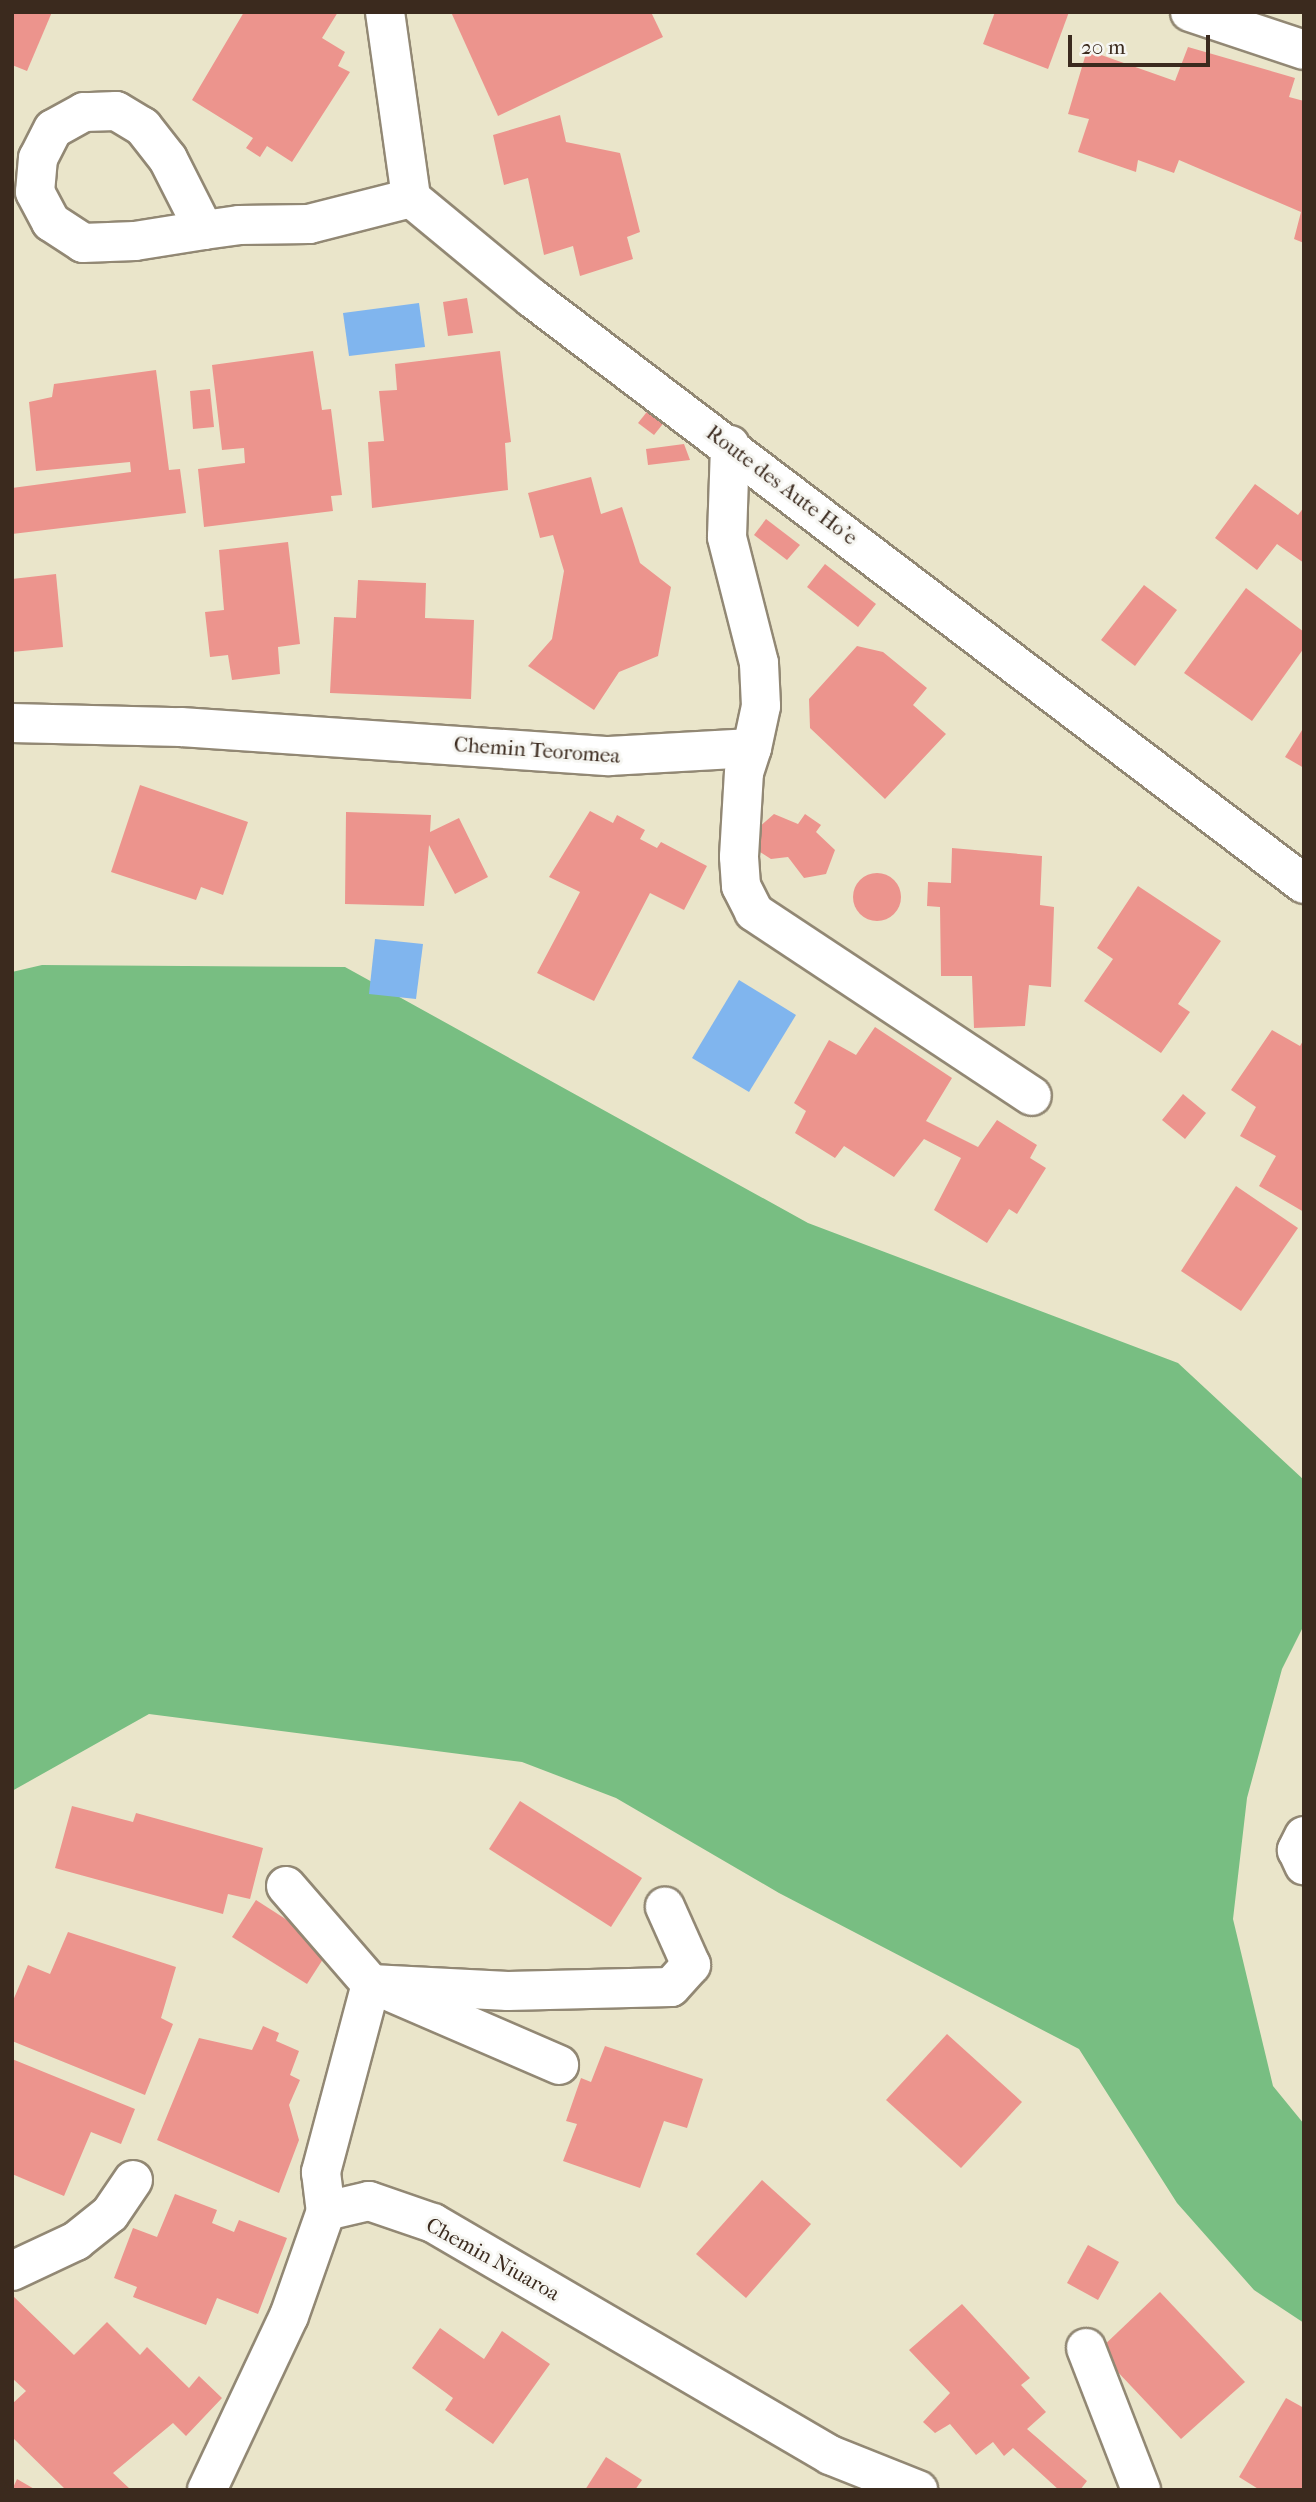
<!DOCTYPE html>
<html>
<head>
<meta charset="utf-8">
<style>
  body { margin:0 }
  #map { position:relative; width:1316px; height:2502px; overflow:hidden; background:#eae5ca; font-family:"IM FELL French Canon",serif }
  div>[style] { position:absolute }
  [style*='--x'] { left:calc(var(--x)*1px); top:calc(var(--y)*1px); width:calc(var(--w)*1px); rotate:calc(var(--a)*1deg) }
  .forest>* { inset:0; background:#78be82 }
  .water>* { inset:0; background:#80b5ee }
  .building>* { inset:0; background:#ec948d }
  .round { border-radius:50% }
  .roads { filter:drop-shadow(2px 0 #928874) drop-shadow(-2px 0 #928874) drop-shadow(0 2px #928874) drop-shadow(0 -2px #928874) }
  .minor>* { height:38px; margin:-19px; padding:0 19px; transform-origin:19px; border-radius:19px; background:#fff }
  span { translate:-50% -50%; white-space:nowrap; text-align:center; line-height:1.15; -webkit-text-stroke:6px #f6f6f2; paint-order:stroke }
  .street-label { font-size:21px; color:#3b2a1e }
  .frame { position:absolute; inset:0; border:14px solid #3b2a1e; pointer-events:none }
  .scale { position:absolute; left:1068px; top:35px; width:142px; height:32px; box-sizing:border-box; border:4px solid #3b2a1e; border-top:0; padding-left:9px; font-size:21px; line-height:24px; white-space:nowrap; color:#3b2a1e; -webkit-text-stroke:5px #f6f6f2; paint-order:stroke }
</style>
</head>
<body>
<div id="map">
  <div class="forest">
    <div style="clip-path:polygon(42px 965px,345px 967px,808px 1223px,1178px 1363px,1304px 1480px,1304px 1625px,1282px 1669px,1247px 1798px,1233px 1919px,1273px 2086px,1304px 2124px,1304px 2323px,1254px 2290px,1177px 2203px,1079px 2049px,779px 1893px,616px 1798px,522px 1762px,149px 1714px,12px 1791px,12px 972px)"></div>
  </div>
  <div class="water">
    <div style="clip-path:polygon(419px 303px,425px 347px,349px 356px,343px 313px)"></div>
    <div style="clip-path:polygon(375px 939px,423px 944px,416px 999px,369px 994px)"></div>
    <div style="clip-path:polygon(739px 980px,796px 1015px,749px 1092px,692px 1058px)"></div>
  </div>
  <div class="building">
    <div style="clip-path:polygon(12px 12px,52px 12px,27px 71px,12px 65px)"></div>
    <div style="clip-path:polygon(244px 12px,338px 12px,322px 38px,345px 52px,338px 66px,350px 72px,292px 162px,267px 146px,260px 157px,246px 148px,253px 138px,192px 100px)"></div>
    <div style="clip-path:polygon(451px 12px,651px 12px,663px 37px,498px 116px)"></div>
    <div style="clip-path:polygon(995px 12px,1069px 12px,1048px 69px,983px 44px)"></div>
    <div style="clip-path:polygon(1188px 47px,1295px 78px,1289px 97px,1304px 101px,1304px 243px,1294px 239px,1301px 212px,1179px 160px,1174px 173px,1138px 160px,1136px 172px,1078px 152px,1089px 119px,1068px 114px,1087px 50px,1175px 81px)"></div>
    <div style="clip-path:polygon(560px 115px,566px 142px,620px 153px,640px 232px,627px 237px,633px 259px,580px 276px,573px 246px,544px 255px,528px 178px,504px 185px,493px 135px)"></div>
    <div style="clip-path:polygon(467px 298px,473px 333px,448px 336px,443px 302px)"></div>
    <div style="clip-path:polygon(313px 351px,322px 410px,331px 409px,342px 495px,331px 496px,333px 511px,204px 527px,198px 469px,245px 463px,244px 448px,222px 450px,212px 365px)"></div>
    <div style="clip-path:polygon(500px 351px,511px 442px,505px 443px,508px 490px,372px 508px,368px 442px,384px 441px,379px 391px,397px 390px,395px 364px)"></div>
    <div style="clip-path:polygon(156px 370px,169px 470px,180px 469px,186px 513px,12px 534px,12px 488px,131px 472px,130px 462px,36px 471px,29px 402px,52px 397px,54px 384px)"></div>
    <div style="clip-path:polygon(210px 389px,214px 427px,193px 429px,190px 391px)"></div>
    <div style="clip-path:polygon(650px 408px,666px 420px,654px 435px,638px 423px)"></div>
    <div style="clip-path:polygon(684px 444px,690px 460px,648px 465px,646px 449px)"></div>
    <div style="clip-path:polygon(591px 477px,601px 514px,622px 507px,640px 563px,671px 587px,658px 656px,619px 672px,594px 710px,528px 666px,552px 639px,564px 571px,553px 535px,540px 538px,528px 493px)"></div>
    <div style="clip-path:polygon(1255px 484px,1298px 515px,1304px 507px,1304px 563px,1277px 544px,1257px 570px,1215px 538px)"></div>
    <div style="clip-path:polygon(766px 519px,800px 545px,787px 560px,754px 535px)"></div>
    <div style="clip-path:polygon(288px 542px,300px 644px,278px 647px,280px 674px,232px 680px,228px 655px,210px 657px,205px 612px,224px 610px,219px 550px)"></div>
    <div style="clip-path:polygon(825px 564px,876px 604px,858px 627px,807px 587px)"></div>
    <div style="clip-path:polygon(56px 574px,63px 647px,12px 652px,12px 579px)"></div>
    <div style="clip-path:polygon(358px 580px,426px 583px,425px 618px,474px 620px,471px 699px,330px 693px,334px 617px,356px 618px)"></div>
    <div style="clip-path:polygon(1144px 585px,1177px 610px,1135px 666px,1101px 640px)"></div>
    <div style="clip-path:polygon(1246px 588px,1304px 632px,1304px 648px,1252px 721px,1184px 673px)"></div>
    <div style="clip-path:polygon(857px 646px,883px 652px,927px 688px,913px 705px,946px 734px,885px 799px,810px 728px,809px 699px)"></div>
    <div style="clip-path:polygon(1304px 727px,1304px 768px,1285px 757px)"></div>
    <div style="clip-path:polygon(140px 785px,248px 822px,223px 895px,201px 887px,196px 900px,111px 872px)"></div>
    <div style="clip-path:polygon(590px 811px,613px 823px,617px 815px,645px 830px,640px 839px,657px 848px,661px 842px,707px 866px,684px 910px,650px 893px,594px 1001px,537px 973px,580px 892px,549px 877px)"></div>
    <div style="clip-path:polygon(346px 812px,431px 815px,430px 832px,459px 818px,488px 877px,455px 894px,429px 845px,424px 906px,345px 904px)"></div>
    <div style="clip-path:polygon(774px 814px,798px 824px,805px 814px,821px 825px,816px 832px,835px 850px,826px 874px,804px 878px,788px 857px,771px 859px,760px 852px,757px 829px)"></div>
    <div style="clip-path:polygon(952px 848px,1042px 856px,1040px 905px,1054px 907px,1051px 987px,1029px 985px,1025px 1026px,974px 1028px,972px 976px,941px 976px,940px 907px,927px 906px,928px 882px,951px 883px)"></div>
    <div class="round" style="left:853px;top:873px;width:48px;height:48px"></div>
    <div style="clip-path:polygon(1138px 886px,1221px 941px,1178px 1004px,1190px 1012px,1161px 1053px,1084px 1001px,1113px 959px,1097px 948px)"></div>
    <div style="clip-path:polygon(875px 1027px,952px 1078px,926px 1121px,978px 1147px,997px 1120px,1037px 1145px,1030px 1158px,1046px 1168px,1017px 1214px,1009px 1209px,987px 1243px,934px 1210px,961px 1158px,924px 1139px,894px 1177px,844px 1146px,835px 1158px,795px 1133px,806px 1111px,794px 1103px,829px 1040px,856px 1055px)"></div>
    <div style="clip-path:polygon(1272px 1030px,1300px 1046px,1304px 1039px,1304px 1212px,1259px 1186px,1276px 1156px,1240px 1136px,1256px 1107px,1231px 1090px)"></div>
    <div style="clip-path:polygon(1183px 1094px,1206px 1113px,1185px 1139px,1162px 1120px)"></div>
    <div style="clip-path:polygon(1236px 1186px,1298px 1228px,1241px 1311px,1181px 1271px)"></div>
    <div style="clip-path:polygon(520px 1801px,642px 1878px,611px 1927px,489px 1849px)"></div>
    <div style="clip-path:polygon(72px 1806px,133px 1822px,136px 1813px,263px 1848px,250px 1899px,228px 1894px,223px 1914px,55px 1868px)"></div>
    <div style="clip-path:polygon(256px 1900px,312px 1936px,327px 1953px,307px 1984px,232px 1937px)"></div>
    <div style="clip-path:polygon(68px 1932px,176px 1967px,161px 2018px,173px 2024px,145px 2095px,12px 2041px,12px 2003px,28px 1965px,50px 1974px)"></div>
    <div style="clip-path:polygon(263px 2026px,279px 2033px,276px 2041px,299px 2051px,290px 2075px,300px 2080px,289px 2105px,299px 2140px,279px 2193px,157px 2140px,199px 2038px,252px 2050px)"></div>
    <div style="clip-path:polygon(947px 2034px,1022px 2102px,961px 2168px,886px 2100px)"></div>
    <div style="clip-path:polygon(605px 2046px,703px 2079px,687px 2128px,664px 2121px,640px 2188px,563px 2161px,577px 2124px,566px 2121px,581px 2078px,591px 2082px)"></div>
    <div style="clip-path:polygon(12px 2059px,135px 2109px,121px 2144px,91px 2132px,64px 2196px,12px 2174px)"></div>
    <div style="clip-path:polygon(762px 2180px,811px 2224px,746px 2298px,696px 2254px)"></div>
    <div style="clip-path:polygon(175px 2194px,217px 2210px,212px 2223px,234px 2232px,239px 2220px,287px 2238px,258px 2314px,217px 2298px,206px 2325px,133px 2297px,137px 2287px,114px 2278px,133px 2228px,157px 2237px)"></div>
    <div style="clip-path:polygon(1088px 2245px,1119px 2262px,1098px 2300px,1067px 2283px)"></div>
    <div style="clip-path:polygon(1160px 2292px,1245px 2382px,1181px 2439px,1098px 2351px)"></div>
    <div style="clip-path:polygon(12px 2295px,74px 2355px,107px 2322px,140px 2355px,147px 2347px,189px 2388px,199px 2376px,222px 2398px,186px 2436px,173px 2423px,113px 2473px,131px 2490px,66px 2490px,12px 2437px,12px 2404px,26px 2391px,12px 2378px)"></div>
    <div style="clip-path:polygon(962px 2304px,1030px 2378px,1021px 2385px,1046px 2412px,1027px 2429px,1087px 2481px,1080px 2490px,1059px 2490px,1013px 2448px,1004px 2456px,993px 2442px,976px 2455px,950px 2424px,935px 2433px,923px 2422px,950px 2393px,909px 2350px)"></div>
    <div style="clip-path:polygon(440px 2328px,484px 2359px,502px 2331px,550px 2364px,493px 2444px,445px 2410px,453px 2398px,412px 2368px)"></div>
    <div style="clip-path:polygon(1286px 2398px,1304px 2408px,1304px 2490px,1260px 2490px,1239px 2477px)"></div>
    <div style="clip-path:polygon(606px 2457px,642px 2480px,635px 2490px,585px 2490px)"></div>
    <div style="clip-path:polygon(17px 2479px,36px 2490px,12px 2490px)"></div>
  </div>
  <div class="roads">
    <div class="minor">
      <div style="--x:385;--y:12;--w:188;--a:82"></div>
      <div style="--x:411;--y:198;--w:157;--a:39.6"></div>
      <div style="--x:532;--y:298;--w:969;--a:37.2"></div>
      <div style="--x:1190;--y:12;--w:120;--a:18.4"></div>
      <div style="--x:204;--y:230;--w:80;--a:-116.9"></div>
      <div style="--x:168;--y:159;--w:41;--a:-128"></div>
      <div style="--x:143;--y:127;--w:31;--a:-149"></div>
      <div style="--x:116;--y:111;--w:32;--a:178"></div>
      <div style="--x:84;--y:112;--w:35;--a:151"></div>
      <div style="--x:53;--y:129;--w:33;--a:117"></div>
      <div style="--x:38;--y:158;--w:34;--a:95"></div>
      <div style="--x:35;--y:192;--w:34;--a:62"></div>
      <div style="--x:51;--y:222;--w:38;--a:33"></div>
      <div style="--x:83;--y:243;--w:52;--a:-2.2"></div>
      <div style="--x:135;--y:241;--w:70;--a:-9.1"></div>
      <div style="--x:204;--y:230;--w:35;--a:-8"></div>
      <div style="--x:239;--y:225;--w:70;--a:-0.8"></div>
      <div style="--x:309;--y:224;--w:105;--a:-14.3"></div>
      <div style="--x:12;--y:723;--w:169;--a:1.4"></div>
      <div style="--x:181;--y:727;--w:429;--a:3.9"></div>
      <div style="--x:609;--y:756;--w:143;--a:-3.2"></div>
      <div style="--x:752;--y:748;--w:43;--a:-77.9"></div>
      <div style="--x:761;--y:706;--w:43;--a:-92.7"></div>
      <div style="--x:759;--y:663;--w:130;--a:-104.3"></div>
      <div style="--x:727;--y:537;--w:92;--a:-88.1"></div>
      <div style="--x:752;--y:748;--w:25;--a:108"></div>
      <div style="--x:744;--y:772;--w:85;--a:93.4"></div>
      <div style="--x:739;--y:857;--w:29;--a:86"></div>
      <div style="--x:741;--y:886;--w:29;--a:63"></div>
      <div style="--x:754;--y:912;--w:333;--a:33.5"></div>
      <div style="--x:1304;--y:1836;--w:16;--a:117"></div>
      <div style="--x:1297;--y:1850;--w:17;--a:65"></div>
      <div style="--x:286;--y:1886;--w:130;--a:49.1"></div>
      <div style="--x:371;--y:1984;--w:195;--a:104.9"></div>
      <div style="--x:321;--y:2172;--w:39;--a:83"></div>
      <div style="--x:371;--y:1984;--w:137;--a:2.9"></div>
      <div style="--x:508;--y:1991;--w:163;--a:-1.4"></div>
      <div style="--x:671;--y:1987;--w:30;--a:-48"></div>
      <div style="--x:691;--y:1965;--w:64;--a:-114.1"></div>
      <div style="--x:393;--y:1993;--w:181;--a:23.4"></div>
      <div style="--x:12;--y:2271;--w:71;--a:-25.1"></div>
      <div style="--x:76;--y:2241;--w:43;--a:-38.5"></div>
      <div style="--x:110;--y:2214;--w:41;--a:-55.9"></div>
      <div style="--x:1086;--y:2348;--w:152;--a:68.8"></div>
      <div style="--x:207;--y:2490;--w:192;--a:-64.8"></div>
      <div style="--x:289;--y:2316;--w:111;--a:-70.6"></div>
      <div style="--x:326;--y:2211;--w:44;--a:-13.1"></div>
      <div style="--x:369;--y:2201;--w:68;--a:19"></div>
      <div style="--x:433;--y:2223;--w:460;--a:30.3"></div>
      <div style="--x:830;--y:2455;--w:95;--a:21.7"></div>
    </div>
  </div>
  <div class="street-label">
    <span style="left:782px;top:485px;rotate:37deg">Route des Aute Ho'e</span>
    <span style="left:537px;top:750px;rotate:4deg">Chemin Teoromea</span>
    <span style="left:493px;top:2259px;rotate:29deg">Chemin Niuaroa</span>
  </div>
  <div class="frame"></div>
  <div class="scale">20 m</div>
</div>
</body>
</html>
